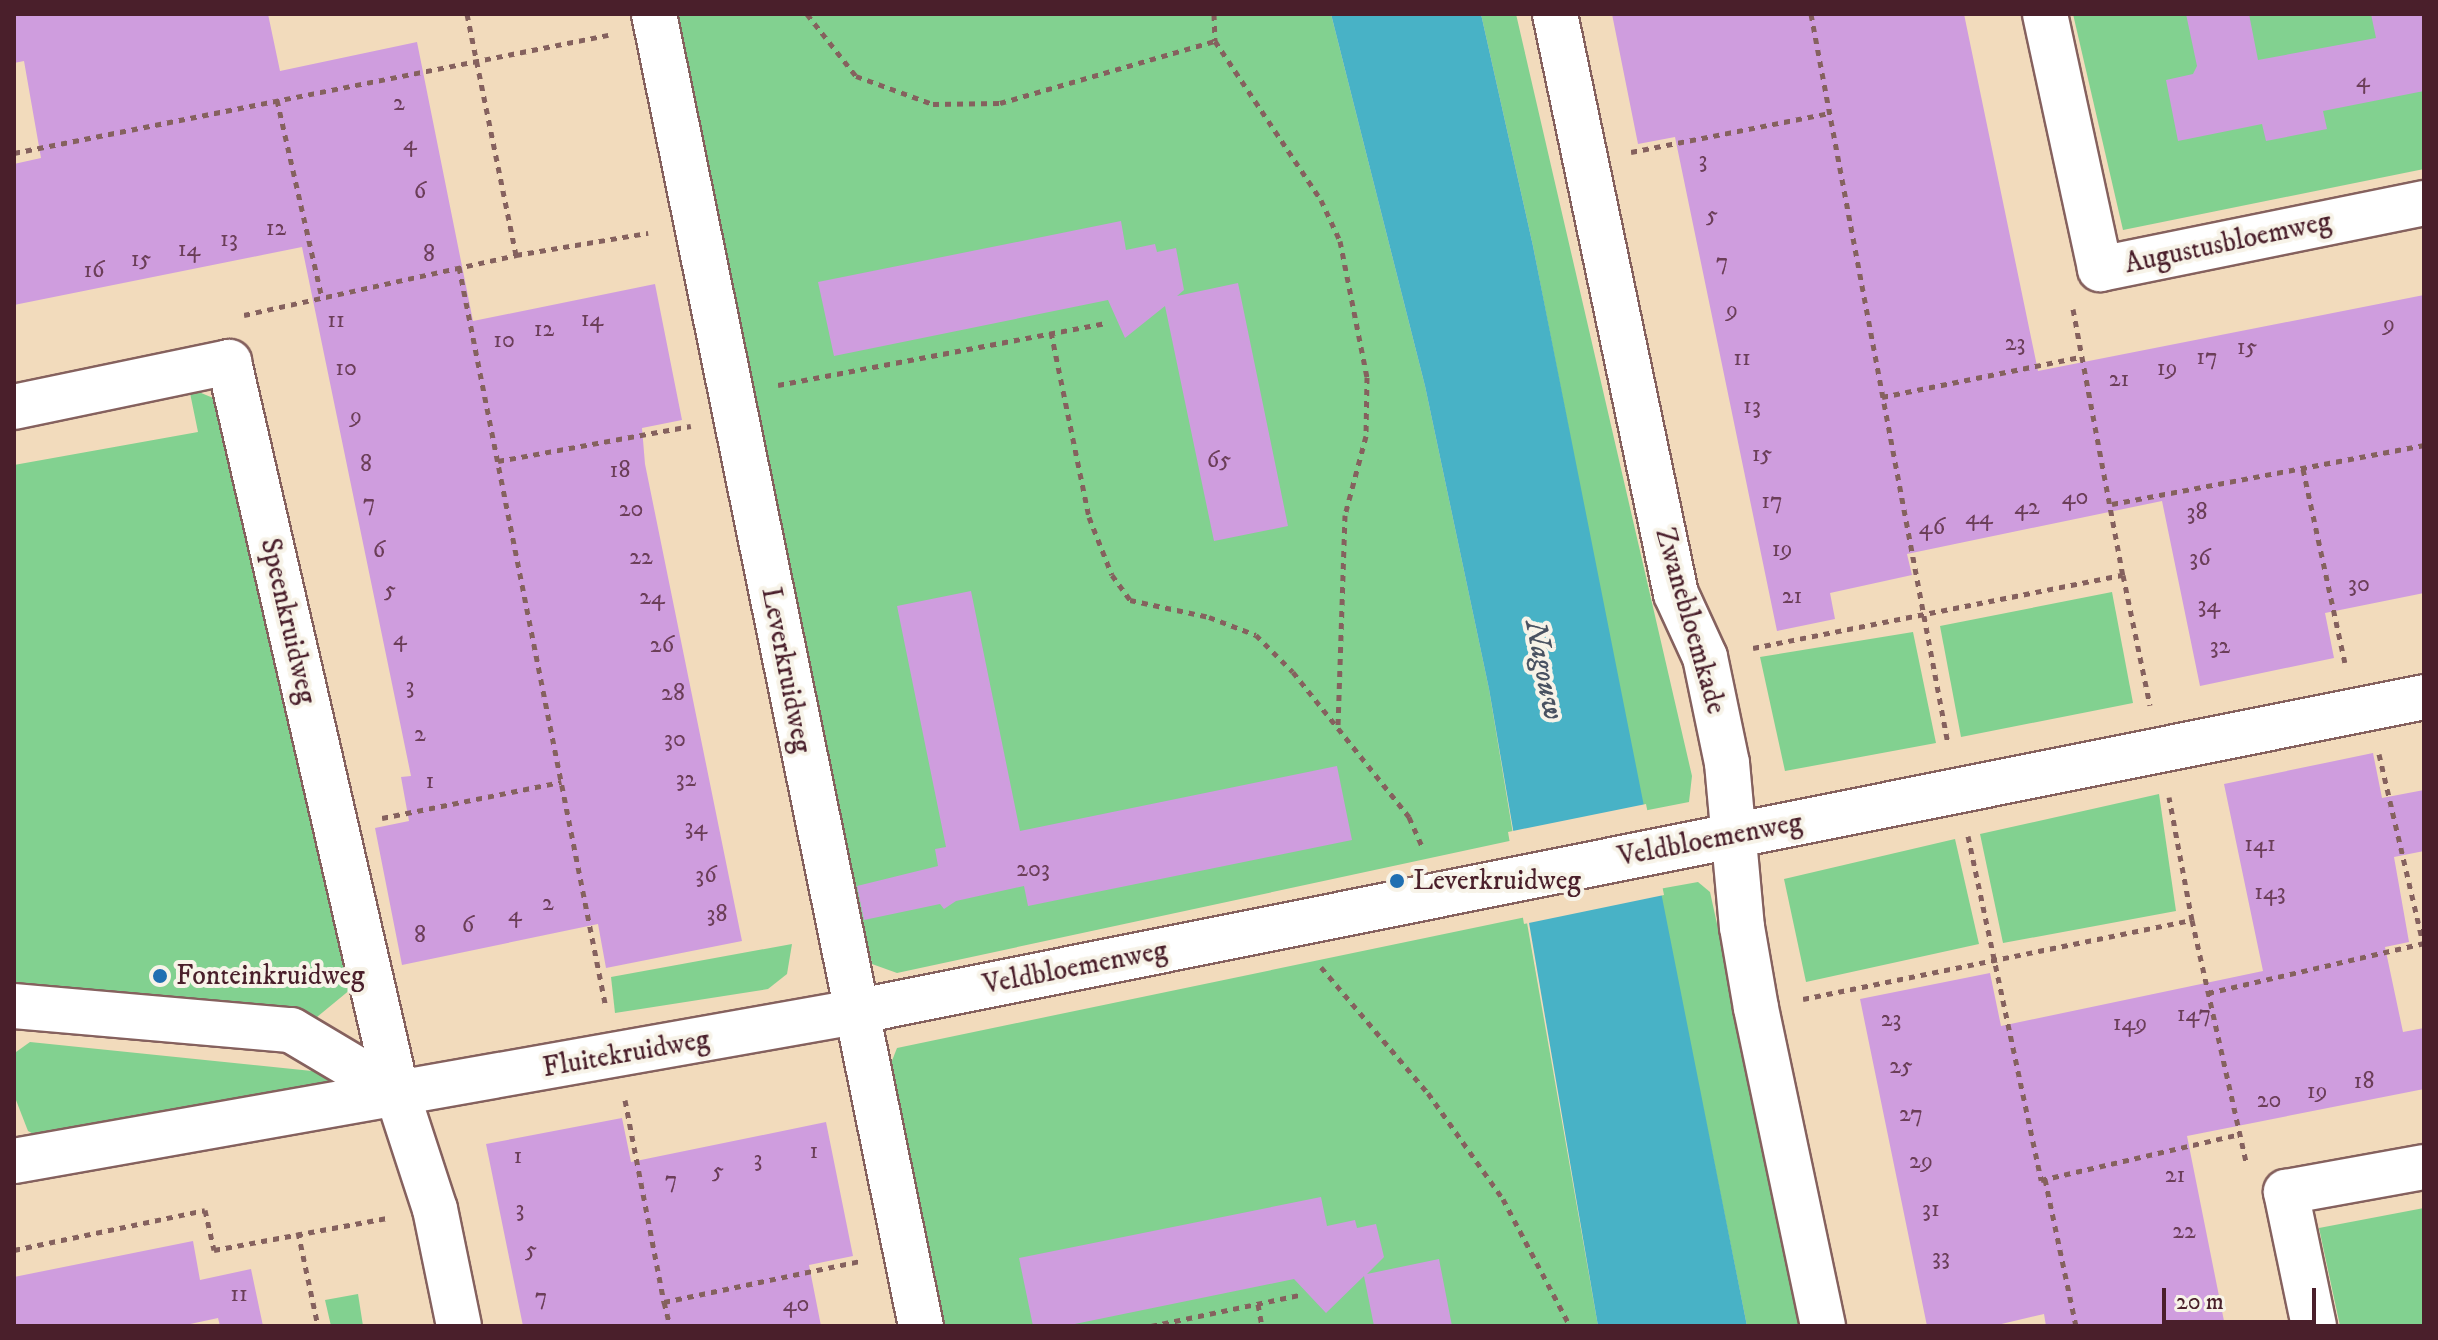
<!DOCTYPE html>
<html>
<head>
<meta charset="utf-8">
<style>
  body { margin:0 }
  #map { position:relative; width:2438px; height:1340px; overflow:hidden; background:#f2dbbc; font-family:"IM FELL DW Pica",serif }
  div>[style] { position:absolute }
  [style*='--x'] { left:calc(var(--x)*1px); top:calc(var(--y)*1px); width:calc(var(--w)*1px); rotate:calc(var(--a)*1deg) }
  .green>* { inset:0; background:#82d190 }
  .water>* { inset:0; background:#48b2c6 }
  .pier>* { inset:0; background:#f2dbbc }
  .building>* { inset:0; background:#cf9dde }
  .path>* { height:5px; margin-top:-2.5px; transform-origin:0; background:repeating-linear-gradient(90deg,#85615e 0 6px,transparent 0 12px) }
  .roads { filter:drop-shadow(2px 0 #85615e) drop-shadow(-2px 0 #85615e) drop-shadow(0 2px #85615e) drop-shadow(0 -2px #85615e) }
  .minor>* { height:44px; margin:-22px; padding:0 22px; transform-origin:22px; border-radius:22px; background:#fff }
  .dots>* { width:22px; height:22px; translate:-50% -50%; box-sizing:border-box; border:4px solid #f7f3e8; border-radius:50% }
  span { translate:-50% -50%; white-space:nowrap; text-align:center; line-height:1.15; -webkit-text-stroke:8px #f7f3e8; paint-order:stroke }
  .number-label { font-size:24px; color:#6b3e58 }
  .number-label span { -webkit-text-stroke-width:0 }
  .street-label { font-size:28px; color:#4a1f2b }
  .poi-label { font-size:28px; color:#4a1f2b }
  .left { translate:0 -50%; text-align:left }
  .water-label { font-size:30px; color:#495261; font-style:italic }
  .frame { position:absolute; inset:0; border:16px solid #4a1f2b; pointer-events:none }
  .scale { position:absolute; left:2162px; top:1288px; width:154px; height:36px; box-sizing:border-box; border:4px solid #4a1f2b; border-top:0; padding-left:10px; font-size:24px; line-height:28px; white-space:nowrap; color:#4a1f2b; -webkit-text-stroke:6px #f7f3e8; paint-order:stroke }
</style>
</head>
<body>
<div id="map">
  <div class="green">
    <div style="clip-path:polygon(669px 14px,1331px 14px,1425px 386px,1489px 689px,1514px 840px,897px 973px,872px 964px)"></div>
    <div style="clip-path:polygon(1481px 14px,1516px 14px,1692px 776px,1689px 802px,1643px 811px,1533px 246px)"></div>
    <div style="clip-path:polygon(2073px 14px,2424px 14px,2424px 169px,2123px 230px)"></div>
    <div style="clip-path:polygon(189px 388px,223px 402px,351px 989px,317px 1017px,14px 983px,14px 465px,198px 432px)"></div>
    <div style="clip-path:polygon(2112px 592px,2133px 703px,1961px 737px,1940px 626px)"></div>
    <div style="clip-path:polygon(1913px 632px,1936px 743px,1785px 771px,1760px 657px)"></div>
    <div style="clip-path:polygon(2159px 794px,2176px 911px,2003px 943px,1980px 834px)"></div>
    <div style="clip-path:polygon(1955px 839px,1979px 944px,1806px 982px,1784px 879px)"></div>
    <div style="clip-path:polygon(1698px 882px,1710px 892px,1805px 1326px,1747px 1326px,1659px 889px)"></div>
    <div style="clip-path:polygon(1526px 917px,1598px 1326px,941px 1326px,888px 1071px,897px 1048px)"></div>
    <div style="clip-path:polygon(792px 944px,787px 974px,768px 989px,615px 1013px,611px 977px)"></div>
    <div style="clip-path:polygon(30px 1042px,341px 1074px,330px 1095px,52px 1144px,28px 1131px,14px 1095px,16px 1052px)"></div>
    <div style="clip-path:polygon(2424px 1208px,2424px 1326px,2340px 1326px,2319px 1228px)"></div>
    <div style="clip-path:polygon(358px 1294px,363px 1326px,331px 1326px,325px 1300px)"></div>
  </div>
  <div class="water">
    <div style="clip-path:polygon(1331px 14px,1481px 14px,1533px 246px,1747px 1326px,1598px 1326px,1489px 689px,1425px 386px)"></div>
  </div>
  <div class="pier">
    <div style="clip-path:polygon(1646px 804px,1664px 895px,1524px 924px,1508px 832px)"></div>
  </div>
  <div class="building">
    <div style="clip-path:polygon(14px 14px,268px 14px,280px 71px,417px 42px,473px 321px,655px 284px,682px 420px,642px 428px,645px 464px,742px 941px,606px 968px,598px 924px,402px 965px,375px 828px,409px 821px,401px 777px,411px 776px,302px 247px,14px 305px,14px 164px,41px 158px,24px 61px,14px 63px)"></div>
    <div style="clip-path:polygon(1612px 14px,1964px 14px,2038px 371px,2424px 295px,2424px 593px,2325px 613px,2334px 658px,2200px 686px,2162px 501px,1907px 554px,1912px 575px,1830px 593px,1835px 619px,1777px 631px,1675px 137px,1638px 144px)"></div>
    <div style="clip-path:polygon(2186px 14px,2249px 14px,2258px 60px,2376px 38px,2371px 14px,2424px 14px,2424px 91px,2323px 111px,2327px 129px,2266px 141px,2262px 124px,2178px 141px,2166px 80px,2193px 74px,2197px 66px)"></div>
    <div style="clip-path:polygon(1121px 221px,1126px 250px,1155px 244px,1157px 252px,1176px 248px,1184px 290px,1177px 296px,1238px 283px,1288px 526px,1214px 541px,1165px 306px,1125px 338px,1108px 300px,834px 356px,818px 282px)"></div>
    <div style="clip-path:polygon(971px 591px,1020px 831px,1337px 766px,1352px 840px,1028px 906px,1024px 886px,956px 901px,944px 909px,940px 904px,864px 920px,857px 886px,938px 866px,935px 849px,946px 847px,897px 606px)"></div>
    <div style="clip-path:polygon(2373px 753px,2382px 798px,2424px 790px,2424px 851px,2394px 857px,2409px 942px,2385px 947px,2403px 1032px,2424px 1028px,2424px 1089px,2187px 1136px,2225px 1326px,2046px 1326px,2044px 1314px,1993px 1326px,1927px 1326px,1860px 999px,1990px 973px,2001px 1026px,2263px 971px,2224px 784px)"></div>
    <div style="clip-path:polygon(622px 1118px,631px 1162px,826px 1122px,853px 1256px,809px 1265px,821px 1326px,523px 1326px,486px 1144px)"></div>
    <div style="clip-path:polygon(1321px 1197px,1327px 1226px,1355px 1220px,1357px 1228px,1376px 1224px,1384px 1257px,1367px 1274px,1439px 1259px,1452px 1326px,1374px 1326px,1364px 1276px,1326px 1313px,1294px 1279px,1065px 1326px,1033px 1326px,1019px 1258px)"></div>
    <div style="clip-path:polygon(193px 1241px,200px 1280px,251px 1269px,263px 1326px,220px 1326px,218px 1318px,181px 1326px,14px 1326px,14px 1277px)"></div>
  </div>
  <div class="path">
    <div style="--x:467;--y:14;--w:246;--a:78.5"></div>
    <div style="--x:516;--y:255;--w:134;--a:-9.5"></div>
    <div style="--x:807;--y:14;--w:79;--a:51.7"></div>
    <div style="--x:856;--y:76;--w:82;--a:20"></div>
    <div style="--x:933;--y:104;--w:67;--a:-0.9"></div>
    <div style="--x:1000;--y:103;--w:224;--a:-16.1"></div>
    <div style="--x:1214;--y:14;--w:27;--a:88"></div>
    <div style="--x:1215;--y:41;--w:191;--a:56.3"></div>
    <div style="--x:1321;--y:200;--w:45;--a:65.1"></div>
    <div style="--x:1340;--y:241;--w:139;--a:78.8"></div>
    <div style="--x:1367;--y:377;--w:59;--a:91"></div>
    <div style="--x:1366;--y:436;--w:82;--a:104.9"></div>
    <div style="--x:1345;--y:515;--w:212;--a:91.9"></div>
    <div style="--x:1811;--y:14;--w:743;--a:79.37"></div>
    <div style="--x:277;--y:100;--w:203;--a:77.2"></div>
    <div style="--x:1631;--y:152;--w:203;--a:-11.1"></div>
    <div style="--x:14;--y:153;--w:606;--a:-11.24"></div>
    <div style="--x:459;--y:267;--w:755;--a:78.78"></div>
    <div style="--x:2073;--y:309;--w:271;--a:79.4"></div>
    <div style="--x:244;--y:315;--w:279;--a:-12.4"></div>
    <div style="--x:1051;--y:332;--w:189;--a:78.4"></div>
    <div style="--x:1089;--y:517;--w:62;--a:68.4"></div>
    <div style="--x:1112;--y:575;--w:31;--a:54"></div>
    <div style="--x:1130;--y:600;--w:81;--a:12.1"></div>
    <div style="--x:1209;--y:617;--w:50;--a:21"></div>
    <div style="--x:1256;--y:635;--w:52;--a:45"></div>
    <div style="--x:1293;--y:672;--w:186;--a:51.3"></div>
    <div style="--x:1409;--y:817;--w:35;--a:66"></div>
    <div style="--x:778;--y:385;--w:335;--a:-10.7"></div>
    <div style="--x:1882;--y:397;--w:202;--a:-11.4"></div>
    <div style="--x:498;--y:461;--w:196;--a:-10.3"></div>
    <div style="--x:2303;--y:469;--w:198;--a:77.8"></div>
    <div style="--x:2112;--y:504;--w:318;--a:-10.7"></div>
    <div style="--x:1753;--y:648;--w:377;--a:-11.2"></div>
    <div style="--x:2123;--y:575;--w:133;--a:78.3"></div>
    <div style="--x:2379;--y:754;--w:194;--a:76.9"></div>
    <div style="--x:382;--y:818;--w:183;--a:-11.4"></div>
    <div style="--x:1968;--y:836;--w:352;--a:78"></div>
    <div style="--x:2041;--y:1180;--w:204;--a:-13"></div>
    <div style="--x:2192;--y:920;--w:248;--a:77.4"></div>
    <div style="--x:1321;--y:967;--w:165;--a:49.7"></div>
    <div style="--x:1428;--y:1093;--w:130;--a:54.7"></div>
    <div style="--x:1503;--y:1199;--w:144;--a:62.2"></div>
    <div style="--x:2208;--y:993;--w:222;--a:-13"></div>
    <div style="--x:1803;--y:999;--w:397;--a:-11.5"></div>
    <div style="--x:2192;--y:920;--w:125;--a:-100.6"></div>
    <div style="--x:625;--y:1100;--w:206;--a:79.1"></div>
    <div style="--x:664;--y:1302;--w:200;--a:-11.8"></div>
    <div style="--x:2045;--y:1179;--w:150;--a:78.1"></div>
    <div style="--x:298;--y:1232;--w:96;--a:78"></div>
    <div style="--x:14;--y:1250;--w:195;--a:-11.8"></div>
    <div style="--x:205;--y:1210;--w:41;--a:77.3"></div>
    <div style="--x:214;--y:1250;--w:176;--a:-10.5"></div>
    <div style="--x:664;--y:1302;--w:25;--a:76"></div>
    <div style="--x:1258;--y:1304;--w:22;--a:80"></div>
    <div style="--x:1151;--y:1326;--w:152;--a:-11.8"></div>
  </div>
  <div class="roads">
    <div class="minor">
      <div style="--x:654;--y:14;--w:1339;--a:78.5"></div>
      <div style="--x:1555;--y:14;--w:592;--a:78.22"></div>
      <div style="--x:1676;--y:594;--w:69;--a:65.3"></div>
      <div style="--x:1705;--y:657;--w:108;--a:78.3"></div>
      <div style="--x:1727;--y:763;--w:165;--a:84.8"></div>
      <div style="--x:1742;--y:927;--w:82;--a:80.2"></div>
      <div style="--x:1756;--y:1008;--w:325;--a:78.1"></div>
      <div style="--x:2045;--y:14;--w:261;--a:77.8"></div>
      <div style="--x:2100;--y:269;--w:331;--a:-11.5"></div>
      <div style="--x:14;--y:407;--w:220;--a:-11.8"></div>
      <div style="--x:229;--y:362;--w:750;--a:77.06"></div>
      <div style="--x:397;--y:1093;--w:122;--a:71.9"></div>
      <div style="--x:435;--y:1209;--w:119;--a:78.4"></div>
      <div style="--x:14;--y:1006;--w:278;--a:5"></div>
      <div style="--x:291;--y:1030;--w:123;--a:30.7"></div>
      <div style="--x:14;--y:1161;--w:854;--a:-10.05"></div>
      <div style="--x:855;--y:1012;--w:1600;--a:-11.35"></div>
      <div style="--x:2314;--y:1326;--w:137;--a:-101.8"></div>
      <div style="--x:2286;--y:1192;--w:140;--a:-10.3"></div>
    </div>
  </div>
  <div class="dots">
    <div style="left:1397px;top:881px;background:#1f6fb2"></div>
    <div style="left:160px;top:976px;background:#1f6fb2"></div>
  </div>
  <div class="number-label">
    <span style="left:2363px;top:81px">4</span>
    <span style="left:399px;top:104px">2</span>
    <span style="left:410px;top:144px">4</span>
    <span style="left:1703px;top:161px">3</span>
    <span style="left:420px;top:192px">6</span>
    <span style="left:1712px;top:216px">5</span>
    <span style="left:276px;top:229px">12</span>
    <span style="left:229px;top:240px">13</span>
    <span style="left:189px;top:250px">14</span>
    <span style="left:429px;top:255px">8</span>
    <span style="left:141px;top:260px">15</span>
    <span style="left:1722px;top:263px">7</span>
    <span style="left:94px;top:271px">16</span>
    <span style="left:1732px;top:311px">9</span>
    <span style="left:592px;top:320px">14</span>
    <span style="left:336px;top:321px">11</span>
    <span style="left:2389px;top:325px">9</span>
    <span style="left:544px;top:330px">12</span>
    <span style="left:504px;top:341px">10</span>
    <span style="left:2015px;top:344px">23</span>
    <span style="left:2247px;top:348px">15</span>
    <span style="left:2207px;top:358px">17</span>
    <span style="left:1742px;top:359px">11</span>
    <span style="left:346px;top:369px">10</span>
    <span style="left:2167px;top:369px">19</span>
    <span style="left:2119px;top:380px">21</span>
    <span style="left:1752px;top:407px">13</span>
    <span style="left:356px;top:417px">9</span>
    <span style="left:1762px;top:455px">15</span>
    <span style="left:1219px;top:461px">65</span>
    <span style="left:366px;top:465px">8</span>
    <span style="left:620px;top:471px">18</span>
    <span style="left:2075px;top:498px">40</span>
    <span style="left:1772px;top:502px">17</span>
    <span style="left:369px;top:504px">7</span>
    <span style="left:2027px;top:508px">42</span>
    <span style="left:631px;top:510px">20</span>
    <span style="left:2197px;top:513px">38</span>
    <span style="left:1979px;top:518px">44</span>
    <span style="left:1932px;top:528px">46</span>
    <span style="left:1782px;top:550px">19</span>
    <span style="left:379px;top:551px">6</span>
    <span style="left:641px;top:558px">22</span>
    <span style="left:2200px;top:559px">36</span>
    <span style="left:2359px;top:585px">30</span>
    <span style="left:390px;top:591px">5</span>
    <span style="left:1792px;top:597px">21</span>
    <span style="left:652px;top:598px">24</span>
    <span style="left:2209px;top:606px">34</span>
    <span style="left:400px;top:639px">4</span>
    <span style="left:662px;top:646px">26</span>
    <span style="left:2220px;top:647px">32</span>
    <span style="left:410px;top:687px">3</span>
    <span style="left:673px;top:694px">28</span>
    <span style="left:420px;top:735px">2</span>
    <span style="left:675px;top:740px">30</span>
    <span style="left:686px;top:780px">32</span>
    <span style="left:430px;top:782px">1</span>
    <span style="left:696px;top:828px">34</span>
    <span style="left:2260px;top:845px">141</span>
    <span style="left:1033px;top:870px">203</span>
    <span style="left:706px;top:876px">36</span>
    <span style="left:2270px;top:893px">143</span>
    <span style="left:548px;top:904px">2</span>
    <span style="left:515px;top:915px">4</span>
    <span style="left:717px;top:915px">38</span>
    <span style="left:468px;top:926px">6</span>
    <span style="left:420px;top:936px">8</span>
    <span style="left:2194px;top:1015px">147</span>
    <span style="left:1891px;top:1020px">23</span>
    <span style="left:2130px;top:1024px">149</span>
    <span style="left:1901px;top:1067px">25</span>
    <span style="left:2364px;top:1082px">18</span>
    <span style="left:2317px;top:1092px">19</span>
    <span style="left:2269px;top:1101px">20</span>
    <span style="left:1911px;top:1115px">27</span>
    <span style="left:814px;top:1152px">1</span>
    <span style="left:518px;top:1157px">1</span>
    <span style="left:758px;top:1160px">3</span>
    <span style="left:1921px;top:1162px">29</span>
    <span style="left:718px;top:1172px">5</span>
    <span style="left:2175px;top:1176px">21</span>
    <span style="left:671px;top:1181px">7</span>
    <span style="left:520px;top:1210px">3</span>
    <span style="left:1931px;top:1210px">31</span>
    <span style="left:2184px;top:1232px">22</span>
    <span style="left:531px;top:1251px">5</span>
    <span style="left:1941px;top:1258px">33</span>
    <span style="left:239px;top:1295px">11</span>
    <span style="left:541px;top:1298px">7</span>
    <span style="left:796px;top:1305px">40</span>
  </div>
  <div class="street-label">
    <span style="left:2228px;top:243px;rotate:-12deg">Augustusbloemweg</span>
    <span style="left:288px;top:621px;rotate:77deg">Speenkruidweg</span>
    <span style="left:1690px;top:621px;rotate:74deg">Zwanebloemkade</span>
    <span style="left:786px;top:670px;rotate:79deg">Leverkruidweg</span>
    <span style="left:1710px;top:840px;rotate:-11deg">Veldbloemenweg</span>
    <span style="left:1075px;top:968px;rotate:-11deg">Veldbloemenweg</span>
    <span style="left:626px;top:1054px;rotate:-10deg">Fluitekruidweg</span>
  </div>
  <div class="poi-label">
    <span class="left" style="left:1413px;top:881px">Leverkruidweg</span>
    <span class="left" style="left:176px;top:976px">Fonteinkruidweg</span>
  </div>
  <div class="water-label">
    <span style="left:1543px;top:670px;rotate:79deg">Nagouw</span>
  </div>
  <div class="frame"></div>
  <div class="scale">20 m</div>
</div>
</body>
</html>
